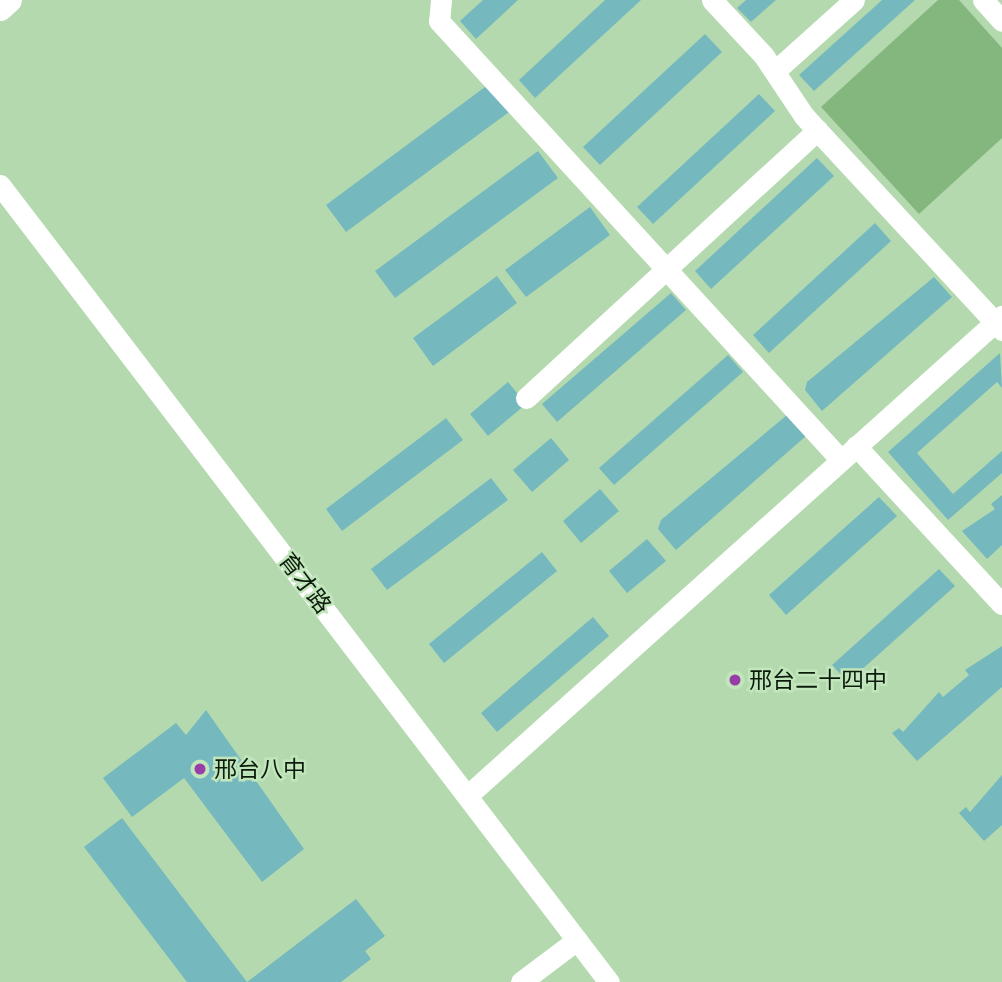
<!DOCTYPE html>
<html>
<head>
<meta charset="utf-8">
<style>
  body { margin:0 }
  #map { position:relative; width:1002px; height:982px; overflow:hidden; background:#b4d9af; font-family:Poppins,"Noto Sans SC",sans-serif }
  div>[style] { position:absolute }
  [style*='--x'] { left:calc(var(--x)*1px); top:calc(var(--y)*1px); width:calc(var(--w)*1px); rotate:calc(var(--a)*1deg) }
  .green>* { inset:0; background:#84b77d }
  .building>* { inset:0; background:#75b9be }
  .minor>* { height:21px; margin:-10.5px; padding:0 10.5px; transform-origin:10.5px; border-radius:10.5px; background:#fff }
  .major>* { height:26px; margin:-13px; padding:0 13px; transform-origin:13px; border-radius:13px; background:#fff }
  .dots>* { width:19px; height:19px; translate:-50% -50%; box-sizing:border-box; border:4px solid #c1e6bb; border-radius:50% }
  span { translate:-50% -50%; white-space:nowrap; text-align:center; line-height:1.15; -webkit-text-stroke:5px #c1e6bb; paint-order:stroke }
  .street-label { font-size:23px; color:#0d1b0c }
  .poi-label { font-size:23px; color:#0d1b0c }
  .left { translate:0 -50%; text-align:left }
</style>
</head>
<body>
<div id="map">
  <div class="green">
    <div style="clip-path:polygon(938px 0,959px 0,1002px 48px,1002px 138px,919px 214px,821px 107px)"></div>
  </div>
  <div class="building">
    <div style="clip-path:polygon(483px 0,518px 0,476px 39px,460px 21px)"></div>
    <div style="clip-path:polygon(605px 0,641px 0,535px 98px,519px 80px)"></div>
    <div style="clip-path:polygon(746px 0,776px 0,751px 22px,737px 8px)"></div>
    <div style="clip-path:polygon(882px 0,915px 0,814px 91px,799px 75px)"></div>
    <div style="clip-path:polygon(705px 34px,722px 52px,600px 165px,583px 147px)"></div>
    <div style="clip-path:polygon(489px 84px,509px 112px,346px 232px,326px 205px)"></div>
    <div style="clip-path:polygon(759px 94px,775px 111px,653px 224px,637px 207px)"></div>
    <div style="clip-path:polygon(538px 151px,558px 178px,395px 298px,375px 271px)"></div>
    <div style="clip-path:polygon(817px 158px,834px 176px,711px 289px,695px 271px)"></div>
    <div style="clip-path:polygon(590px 207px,610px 235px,526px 297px,505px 270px)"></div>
    <div style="clip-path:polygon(875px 223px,891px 241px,769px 353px,753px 335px)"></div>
    <div style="clip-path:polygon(497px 276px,517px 303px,433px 366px,413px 338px)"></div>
    <div style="clip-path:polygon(934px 277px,952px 297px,822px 411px,805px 390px,807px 382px)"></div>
    <div style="clip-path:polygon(671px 293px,686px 310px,557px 422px,542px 404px)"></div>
    <div style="clip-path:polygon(1000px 353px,1002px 388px,997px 382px,917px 453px,953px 494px,1002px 451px,1002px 473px,948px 520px,888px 452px)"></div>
    <div style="clip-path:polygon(728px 355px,743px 372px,614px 485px,599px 468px)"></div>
    <div style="clip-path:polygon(508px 382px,526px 404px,488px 436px,470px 414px)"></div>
    <div style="clip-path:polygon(787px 415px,806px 436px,676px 550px,658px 529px,661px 520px)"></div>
    <div style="clip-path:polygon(446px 418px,463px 440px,342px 531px,326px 509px)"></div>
    <div style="clip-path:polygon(551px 438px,569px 460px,532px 492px,513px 470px)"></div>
    <div style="clip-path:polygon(491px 478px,508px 500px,387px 590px,371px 569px)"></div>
    <div style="clip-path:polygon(600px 489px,619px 511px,581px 543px,563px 521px)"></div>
    <div style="clip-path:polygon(1002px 495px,1002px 545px,987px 559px,962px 531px,995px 509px,991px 504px)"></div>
    <div style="clip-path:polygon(879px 497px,897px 516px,786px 615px,769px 595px)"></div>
    <div style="clip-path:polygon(647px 539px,666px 561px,627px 593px,609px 571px)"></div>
    <div style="clip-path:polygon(542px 552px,557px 571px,444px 663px,429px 644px)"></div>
    <div style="clip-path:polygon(939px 569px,955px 586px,848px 682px,832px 665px)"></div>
    <div style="clip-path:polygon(593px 617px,609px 636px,497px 732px,481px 713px)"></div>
    <div style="clip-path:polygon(1002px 646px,1002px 687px,917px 761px,892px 733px,899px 728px,903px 732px,939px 692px,943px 697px,969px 675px,965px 670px)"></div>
    <div style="clip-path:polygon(206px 710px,304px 849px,262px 882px,184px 778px,132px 817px,103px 778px,176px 723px,186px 735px)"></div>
    <div style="clip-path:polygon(1002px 775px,1002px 825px,984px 841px,959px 813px,966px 807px,970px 812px)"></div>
    <div style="clip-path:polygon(122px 818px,247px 982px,356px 899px,385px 936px,365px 951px,371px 959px,341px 982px,187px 982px,84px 847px)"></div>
  </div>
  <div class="minor">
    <div style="--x:441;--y:0;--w:21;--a:95"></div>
    <div style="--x:439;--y:21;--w:595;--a:47.52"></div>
    <div style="--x:712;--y:0;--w:76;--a:47.1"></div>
    <div style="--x:764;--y:56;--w:72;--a:56.3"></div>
    <div style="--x:804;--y:116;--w:292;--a:47.2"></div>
    <div style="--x:983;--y:0;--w:28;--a:48"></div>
    <div style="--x:775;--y:71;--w:106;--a:-41.9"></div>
    <div style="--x:0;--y:185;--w:1003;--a:52.62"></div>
    <div style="--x:526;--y:398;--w:396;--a:-42.6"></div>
    <div style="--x:856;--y:446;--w:215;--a:47.3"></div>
    <div style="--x:467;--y:796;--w:719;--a:-41.9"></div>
    <div style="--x:521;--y:982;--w:70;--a:-36.9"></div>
  </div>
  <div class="major">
    <div style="--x:0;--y:8;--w:12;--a:-42"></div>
  </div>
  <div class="dots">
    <div style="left:735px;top:680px;background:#993ea9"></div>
    <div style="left:200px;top:769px;background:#993ea9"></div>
  </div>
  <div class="street-label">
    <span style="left:305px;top:583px;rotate:53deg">育才路</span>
  </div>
  <div class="poi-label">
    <span class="left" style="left:749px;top:680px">邢台二十四中</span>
    <span class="left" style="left:214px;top:769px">邢台八中</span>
  </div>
</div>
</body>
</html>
